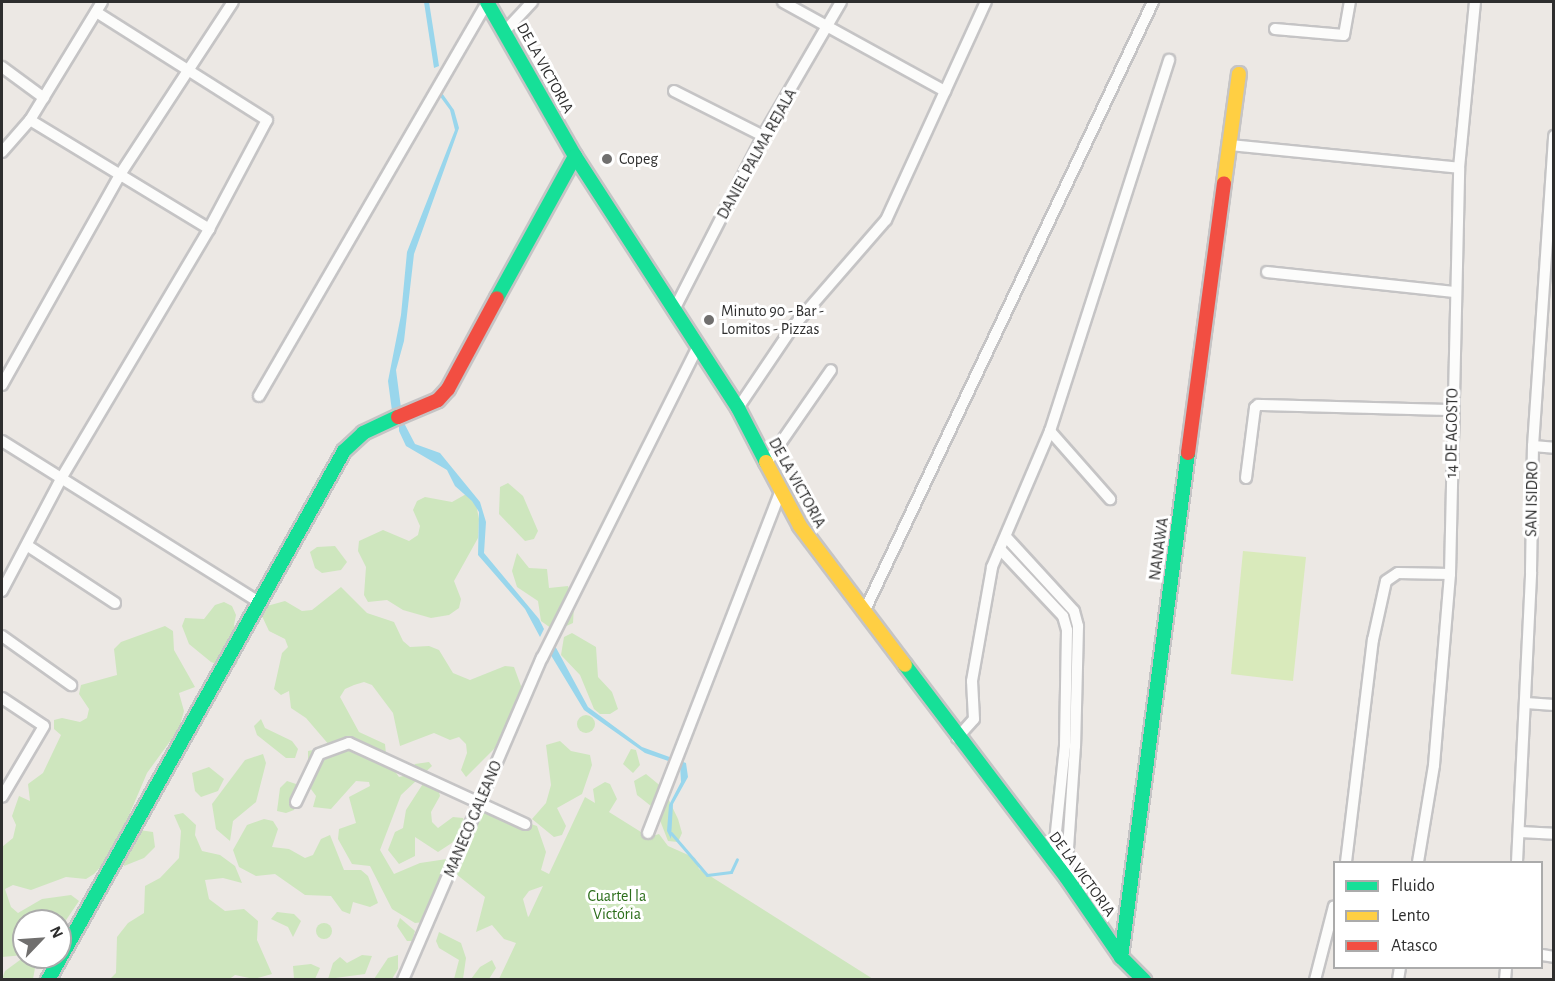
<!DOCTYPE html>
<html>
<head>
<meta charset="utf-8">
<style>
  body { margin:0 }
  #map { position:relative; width:1555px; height:981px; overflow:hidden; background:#ece8e4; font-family:"Alegreya Sans",sans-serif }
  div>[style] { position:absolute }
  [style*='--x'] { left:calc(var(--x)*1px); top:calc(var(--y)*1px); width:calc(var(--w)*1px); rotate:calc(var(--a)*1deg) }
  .green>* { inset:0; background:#cee6be }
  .round { border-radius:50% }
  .pitch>* { inset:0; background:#d9eabb }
  .water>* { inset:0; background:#99d6ec }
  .stream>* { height:3px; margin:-1.5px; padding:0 1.5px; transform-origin:1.5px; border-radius:1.5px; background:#99d6ec }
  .roads { filter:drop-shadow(2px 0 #c5c4c5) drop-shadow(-2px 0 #c5c4c5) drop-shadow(0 2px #c5c4c5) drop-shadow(0 -2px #c5c4c5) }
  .street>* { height:10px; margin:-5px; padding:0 5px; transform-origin:5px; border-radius:5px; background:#fcfcfb }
  .fast>* { height:14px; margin:-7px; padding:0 7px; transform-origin:7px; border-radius:7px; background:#16e098 }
  .slow>* { height:14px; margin:-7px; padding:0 7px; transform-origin:7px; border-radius:7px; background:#ffcf43 }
  .jam>* { height:14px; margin:-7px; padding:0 7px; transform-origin:7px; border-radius:7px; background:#f24e42 }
  .dots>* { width:16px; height:16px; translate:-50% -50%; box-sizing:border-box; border:3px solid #fff; border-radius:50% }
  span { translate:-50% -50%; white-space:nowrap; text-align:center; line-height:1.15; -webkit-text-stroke:6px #fff; paint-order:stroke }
  .street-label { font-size:16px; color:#2e2e2e }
  .poi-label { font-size:16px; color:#2e2e2e }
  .left { translate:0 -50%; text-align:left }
  .park-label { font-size:16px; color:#2c6e1b }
  .frame { position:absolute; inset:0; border:3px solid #2e2e2e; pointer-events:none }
  .legend { position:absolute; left:1333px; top:861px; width:210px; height:108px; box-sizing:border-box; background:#fff; border:2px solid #ababab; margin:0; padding:8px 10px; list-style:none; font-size:18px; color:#2e2e2e }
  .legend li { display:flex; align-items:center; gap:12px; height:30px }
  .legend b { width:30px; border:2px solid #ababab }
  .north { position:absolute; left:12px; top:909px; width:60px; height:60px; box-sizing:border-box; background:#fff; border:2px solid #ababab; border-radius:50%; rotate:65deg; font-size:16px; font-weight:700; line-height:24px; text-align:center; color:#2e2e2e }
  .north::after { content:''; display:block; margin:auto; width:21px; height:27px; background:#706f6e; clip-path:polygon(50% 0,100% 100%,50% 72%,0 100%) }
</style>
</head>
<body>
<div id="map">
  <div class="green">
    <div style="clip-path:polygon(508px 483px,523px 496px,538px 531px,534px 539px,525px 541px,499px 514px,500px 487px)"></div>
    <div style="clip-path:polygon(468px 493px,475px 499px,479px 519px,478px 538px,454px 581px,461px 599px,459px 608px,449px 615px,431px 618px,403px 610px,387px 600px,368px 602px,364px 595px,366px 567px,358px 551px,359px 541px,383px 530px,409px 541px,418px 535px,420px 526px,413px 510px,417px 501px,425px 497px,452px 502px)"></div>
    <div style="clip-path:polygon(335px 546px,347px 562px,341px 570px,322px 573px,315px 568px,310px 552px,317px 547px)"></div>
    <div style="clip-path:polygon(517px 553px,529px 568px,547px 569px,549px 588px,568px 586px,574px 605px,573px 623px,555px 631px,541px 621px,538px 601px,517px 587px,512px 571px)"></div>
    <div style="clip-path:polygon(341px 587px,367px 613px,394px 622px,403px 641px,410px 647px,429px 646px,439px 650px,453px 673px,470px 680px,505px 666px,514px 667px,521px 686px,520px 706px,504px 739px,466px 777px,461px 770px,467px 753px,466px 744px,459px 737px,450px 740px,434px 733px,400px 746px,393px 713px,372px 685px,364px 682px,354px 685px,345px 689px,340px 697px,359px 732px,385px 744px,386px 754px,378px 757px,356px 740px,330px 746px,306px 718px,291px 708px,289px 691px,281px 695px,274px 689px,282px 653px,288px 647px,285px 639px,269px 631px,261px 614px,267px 606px,285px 601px,302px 611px,312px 610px)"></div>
    <div style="clip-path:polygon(224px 602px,232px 606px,236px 615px,234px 625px,242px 642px,237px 664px,228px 668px,211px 662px,189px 644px,182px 626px,185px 618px,204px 619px,215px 605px)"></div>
    <div style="clip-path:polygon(165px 626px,173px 631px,174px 650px,195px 687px,179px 693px,184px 711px,179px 729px,147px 773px,113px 853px,94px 874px,86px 879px,66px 877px,31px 890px,13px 885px,5px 889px,11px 907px,18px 913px,42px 899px,71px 895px,79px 901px,60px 929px,60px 921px,24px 921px,24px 955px,2px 957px,2px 847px,13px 838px,16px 825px,12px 816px,19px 796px,30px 801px,28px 784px,43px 773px,61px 735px,54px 729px,54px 720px,62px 718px,80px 722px,87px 718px,89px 709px,79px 694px,81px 685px,117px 675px,114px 649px,121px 642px)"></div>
    <div style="clip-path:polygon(572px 633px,596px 647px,598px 677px,612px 692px,618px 709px,610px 714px,600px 714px,594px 709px,580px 675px,561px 655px,564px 637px)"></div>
    <div class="round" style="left:577px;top:715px;width:18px;height:18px"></div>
    <div style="clip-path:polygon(261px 719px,265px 728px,292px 741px,298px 749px,295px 758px,286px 758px,257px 735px,254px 726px)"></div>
    <div style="clip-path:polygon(560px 741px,571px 751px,590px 755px,592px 765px,582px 794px,557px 808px,566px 826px,562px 835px,554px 837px,532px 819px,546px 803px,551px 785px,546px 745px)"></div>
    <div style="clip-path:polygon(342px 744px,390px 764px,399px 777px,408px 775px,415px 764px,429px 762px,432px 766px,401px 795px,380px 850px,394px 874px,420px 863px,447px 859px,450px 876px,431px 897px,434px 907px,424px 922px,415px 923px,392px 909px,370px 866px,352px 864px,338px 839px,339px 829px,356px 823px,349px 797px,370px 786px,369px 782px,356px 781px,331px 809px,313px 807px,316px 796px,308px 785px,308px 751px)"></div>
    <div style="clip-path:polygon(631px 749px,636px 750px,640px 765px,633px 773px,623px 764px)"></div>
    <div style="clip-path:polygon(263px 754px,266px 763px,256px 802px,233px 821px,230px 841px,216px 829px,212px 804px,245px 760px)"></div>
    <div style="clip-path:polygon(209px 767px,224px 779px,218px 791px,201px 797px,195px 791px,192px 773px)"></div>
    <div style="clip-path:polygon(646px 774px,663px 788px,678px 819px,682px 833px,678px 842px,668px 841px,656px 810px,637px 795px,634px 781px)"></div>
    <div style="clip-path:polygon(435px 776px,440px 796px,431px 812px,432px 822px,438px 828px,453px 817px,463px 818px,466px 826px,464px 835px,438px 852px,415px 837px,415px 856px,399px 864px,388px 850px,395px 832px,403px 828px,406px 810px,426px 779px)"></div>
    <div style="clip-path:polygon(287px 781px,296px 784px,301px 793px,294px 810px,286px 813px,277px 811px,280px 788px)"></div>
    <div style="clip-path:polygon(evenodd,605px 782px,610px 784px,617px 799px,609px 812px,649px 837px,659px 834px,668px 846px,695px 858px,699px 869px,873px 979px,499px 979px,516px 943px,504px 939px,492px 925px,476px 932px,485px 897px,456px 874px,462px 849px,480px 816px,484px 808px,537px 826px,546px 852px,541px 870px,549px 874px,585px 797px,595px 803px,593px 789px,605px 782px,543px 886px,529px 916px,528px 917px,523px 899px,529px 891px,543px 886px)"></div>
    <div style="clip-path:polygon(183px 813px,196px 825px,195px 835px,202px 851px,220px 855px,235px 866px,242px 883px,223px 878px,205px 880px,209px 899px,225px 911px,244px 909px,258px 921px,257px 940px,272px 974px,254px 979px,235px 975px,228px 980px,110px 979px,116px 973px,117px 937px,128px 923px,144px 913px,145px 886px,160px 878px,179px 858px,181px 831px,174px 815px)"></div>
    <div style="clip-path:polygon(264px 819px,273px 821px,278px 829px,272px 847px,289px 849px,305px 858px,313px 855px,321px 839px,330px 835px,344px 870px,361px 870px,368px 876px,378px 903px,370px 907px,353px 902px,350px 914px,342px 911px,331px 896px,305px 895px,275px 874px,256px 876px,239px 867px,233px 850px,247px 825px)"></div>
    <div style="clip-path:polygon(139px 830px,153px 832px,155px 847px,144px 858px,124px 866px,123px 859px,136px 843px)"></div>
    <div style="clip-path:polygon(277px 912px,294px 914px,301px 921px,293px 937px,288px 927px,271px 919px)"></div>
    <div style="clip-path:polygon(400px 918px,415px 931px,412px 941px,407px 941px,397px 926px)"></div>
    <div class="round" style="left:316px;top:923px;width:16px;height:16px"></div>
    <div style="clip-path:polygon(439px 932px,461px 943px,466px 958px,463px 979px,454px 979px,459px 960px,439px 948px,436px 941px)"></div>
    <div style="clip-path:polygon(362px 955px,372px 956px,365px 974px,328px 979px,333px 963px,340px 957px,347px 963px)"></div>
    <div style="clip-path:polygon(398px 955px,398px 969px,392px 979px,374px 979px,388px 958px)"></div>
    <div style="clip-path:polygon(20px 960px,30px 960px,35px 968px,33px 979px,2px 979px,5px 971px)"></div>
    <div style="clip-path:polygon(492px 960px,496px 968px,489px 979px,471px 979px,480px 967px)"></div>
    <div style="clip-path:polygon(311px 964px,320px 968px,315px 979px,294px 979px,293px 966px)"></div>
  </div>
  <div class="pitch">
    <div style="clip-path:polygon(1243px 551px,1306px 557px,1293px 681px,1231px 674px)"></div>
  </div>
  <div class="water">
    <div style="clip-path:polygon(424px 2px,429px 2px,439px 66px,434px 68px)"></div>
    <div style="clip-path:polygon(442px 93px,454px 110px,459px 128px,414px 254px,404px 341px,396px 370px,401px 408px,392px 411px,388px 381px,401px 315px,407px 252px,455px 130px,450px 110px,439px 95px)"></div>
    <div style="clip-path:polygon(403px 421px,415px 444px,440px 453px,480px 502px,486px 522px,484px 553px,539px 619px,544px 629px,540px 637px,525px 609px,478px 555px,479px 512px,472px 501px,455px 486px,447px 470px,406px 446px,399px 431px,399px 422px)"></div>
    <div style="clip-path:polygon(554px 644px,588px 707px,642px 747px,686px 763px,688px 777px,673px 804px,671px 839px,667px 831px,669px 805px,681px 782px,680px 765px,645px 753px,584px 710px,549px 652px)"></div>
  </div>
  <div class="stream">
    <div style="--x:671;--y:833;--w:55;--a:49.4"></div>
    <div style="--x:707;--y:875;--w:24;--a:-7"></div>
    <div style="--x:731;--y:872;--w:14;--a:-65"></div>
  </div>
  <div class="roads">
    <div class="street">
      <div style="--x:783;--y:2;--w:185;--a:28.8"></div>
      <div style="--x:1275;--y:29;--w:69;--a:5"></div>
      <div style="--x:1344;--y:35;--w:34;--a:-80"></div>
      <div style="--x:505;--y:31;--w:40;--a:-47"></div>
      <div style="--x:2;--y:67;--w:52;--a:36.4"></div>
      <div style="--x:674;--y:91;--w:100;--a:26.8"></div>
      <div style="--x:30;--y:120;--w:210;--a:31.3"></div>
      <div style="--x:1230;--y:145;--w:230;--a:5.7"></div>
      <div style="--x:2;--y:152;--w:43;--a:-48.8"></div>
      <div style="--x:30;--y:120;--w:138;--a:-58.6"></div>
      <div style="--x:1267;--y:272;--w:188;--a:6.1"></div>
      <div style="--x:675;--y:308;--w:193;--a:-62.9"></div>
      <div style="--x:763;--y:136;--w:155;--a:-59.8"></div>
      <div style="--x:2;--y:385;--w:243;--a:-60.7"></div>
      <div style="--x:121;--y:173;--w:204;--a:-56.8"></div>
      <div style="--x:259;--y:396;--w:455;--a:-59.9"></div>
      <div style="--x:738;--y:408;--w:97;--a:-56"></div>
      <div style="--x:792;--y:328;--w:143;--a:-49"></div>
      <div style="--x:886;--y:220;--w:240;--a:-65.4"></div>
      <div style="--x:1050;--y:431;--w:91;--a:48.6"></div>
      <div style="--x:2;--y:441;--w:305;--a:32.1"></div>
      <div style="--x:1533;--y:446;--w:21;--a:5"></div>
      <div style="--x:766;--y:464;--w:114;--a:-55.3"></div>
      <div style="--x:1246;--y:478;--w:71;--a:-82.7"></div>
      <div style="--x:1255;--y:408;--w:4;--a:-45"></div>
      <div style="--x:1258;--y:405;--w:194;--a:1.5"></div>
      <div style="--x:1007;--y:538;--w:99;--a:47.5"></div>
      <div style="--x:1074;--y:611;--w:16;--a:75"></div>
      <div style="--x:1078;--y:626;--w:120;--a:91.4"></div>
      <div style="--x:1075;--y:746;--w:131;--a:93.9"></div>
      <div style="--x:28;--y:546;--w:104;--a:33.2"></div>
      <div style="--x:1000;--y:549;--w:92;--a:46.8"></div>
      <div style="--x:1063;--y:616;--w:15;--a:74"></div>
      <div style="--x:1067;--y:630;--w:116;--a:91"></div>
      <div style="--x:1065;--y:746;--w:116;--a:96"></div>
      <div style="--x:2;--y:591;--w:129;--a:-62.2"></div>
      <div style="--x:62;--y:477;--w:288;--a:-59.3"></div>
      <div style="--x:209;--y:229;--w:123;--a:-62"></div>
      <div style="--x:267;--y:120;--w:202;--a:-147.7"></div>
      <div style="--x:864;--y:612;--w:675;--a:-64.65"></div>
      <div style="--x:2;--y:636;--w:85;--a:35.4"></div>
      <div style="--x:2;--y:698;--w:50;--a:33.7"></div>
      <div style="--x:44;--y:726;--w:82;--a:120.6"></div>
      <div style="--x:1526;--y:703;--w:28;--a:4"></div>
      <div style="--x:957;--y:738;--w:25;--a:-48"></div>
      <div style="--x:974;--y:719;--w:38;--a:-93"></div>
      <div style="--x:972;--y:681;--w:116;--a:-80"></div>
      <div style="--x:992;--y:567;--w:148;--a:-66.9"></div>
      <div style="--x:1050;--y:431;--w:390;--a:-72.2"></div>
      <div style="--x:296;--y:802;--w:53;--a:-64.4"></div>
      <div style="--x:319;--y:754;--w:32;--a:-20"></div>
      <div style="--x:349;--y:743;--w:194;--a:24.7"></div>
      <div style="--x:1520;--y:832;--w:34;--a:3"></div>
      <div style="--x:648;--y:833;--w:366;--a:-68.8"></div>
      <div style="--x:1346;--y:862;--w:224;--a:-83.1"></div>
      <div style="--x:1373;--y:640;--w:60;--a:-77.6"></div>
      <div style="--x:1386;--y:581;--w:14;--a:-34"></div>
      <div style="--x:1398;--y:573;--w:52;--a:1.1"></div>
      <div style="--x:1418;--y:862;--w:98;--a:-80.6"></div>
      <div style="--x:1434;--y:765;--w:192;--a:-85.2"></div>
      <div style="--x:1450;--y:574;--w:406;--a:-88.7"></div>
      <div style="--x:1459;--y:168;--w:167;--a:-84.5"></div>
      <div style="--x:1517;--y:862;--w:290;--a:-87.2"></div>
      <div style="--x:1531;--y:572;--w:126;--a:-89.1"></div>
      <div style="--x:1533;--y:446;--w:311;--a:-86.1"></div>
      <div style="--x:1542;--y:955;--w:12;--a:9"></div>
      <div style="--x:403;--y:980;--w:351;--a:-66.7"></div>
      <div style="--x:542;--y:658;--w:348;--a:-63.4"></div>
      <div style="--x:1315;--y:980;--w:76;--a:-75.6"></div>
      <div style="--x:1398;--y:980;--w:12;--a:-81"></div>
      <div style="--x:1505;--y:980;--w:12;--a:-85"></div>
    </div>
    <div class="fast">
      <div style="--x:487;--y:2;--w:177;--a:60.3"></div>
      <div style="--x:575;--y:156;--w:300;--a:57.1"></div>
      <div style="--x:738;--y:408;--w:61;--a:62.6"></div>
      <div style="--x:497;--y:298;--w:162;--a:-61.2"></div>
      <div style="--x:905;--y:665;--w:266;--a:52.8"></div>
      <div style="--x:1066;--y:877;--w:97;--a:55.5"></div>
      <div style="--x:1121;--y:957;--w:33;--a:45"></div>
      <div style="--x:1121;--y:957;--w:508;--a:-82.43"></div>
      <div style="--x:48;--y:980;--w:606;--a:-60.77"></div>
      <div style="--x:344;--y:451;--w:26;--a:-43"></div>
      <div style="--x:363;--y:433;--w:38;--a:-25"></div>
    </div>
    <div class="slow">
      <div style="--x:1224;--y:183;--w:110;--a:-82.2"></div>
      <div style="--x:766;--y:462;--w:72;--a:62"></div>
      <div style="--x:800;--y:526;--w:174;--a:52.9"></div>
    </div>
    <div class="jam">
      <div style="--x:398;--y:417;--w:43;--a:-23"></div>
      <div style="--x:438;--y:400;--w:15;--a:-48"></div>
      <div style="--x:448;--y:389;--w:103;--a:-61.7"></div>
      <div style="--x:1188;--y:453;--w:272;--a:-82.4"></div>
    </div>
  </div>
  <div class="dots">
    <div style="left:607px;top:159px;background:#706f6e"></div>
    <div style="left:709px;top:320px;background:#706f6e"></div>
  </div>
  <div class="street-label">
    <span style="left:545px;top:68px;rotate:61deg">DE LA VICTORIA</span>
    <span style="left:757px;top:154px;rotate:-61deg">DANIEL PALMA REJALA</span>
    <span style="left:1452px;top:433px;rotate:-89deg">14 DE AGOSTO</span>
    <span style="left:797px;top:483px;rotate:61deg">DE LA VICTORIA</span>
    <span style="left:1532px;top:499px;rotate:-89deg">SAN ISIDRO</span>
    <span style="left:1159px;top:549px;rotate:-82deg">NANAWA</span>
    <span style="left:473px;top:819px;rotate:-67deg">MANECO GALEANO</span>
    <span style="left:1082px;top:874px;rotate:54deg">DE LA VICTORIA</span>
  </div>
  <div class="poi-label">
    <span class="left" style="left:619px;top:159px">Copeg</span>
    <span class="left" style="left:721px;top:320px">Minuto 90 - Bar -<br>Lomitos - Pizzas</span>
  </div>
  <div class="park-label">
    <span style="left:617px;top:905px">Cuartel la<br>Victória</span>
  </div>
  <div class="frame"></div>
  <ul class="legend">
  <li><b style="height:8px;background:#16e098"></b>Fluido</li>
  <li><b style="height:8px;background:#ffcf43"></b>Lento</li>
  <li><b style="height:8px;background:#f24e42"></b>Atasco</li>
  </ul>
  <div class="north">N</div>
</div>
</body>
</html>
